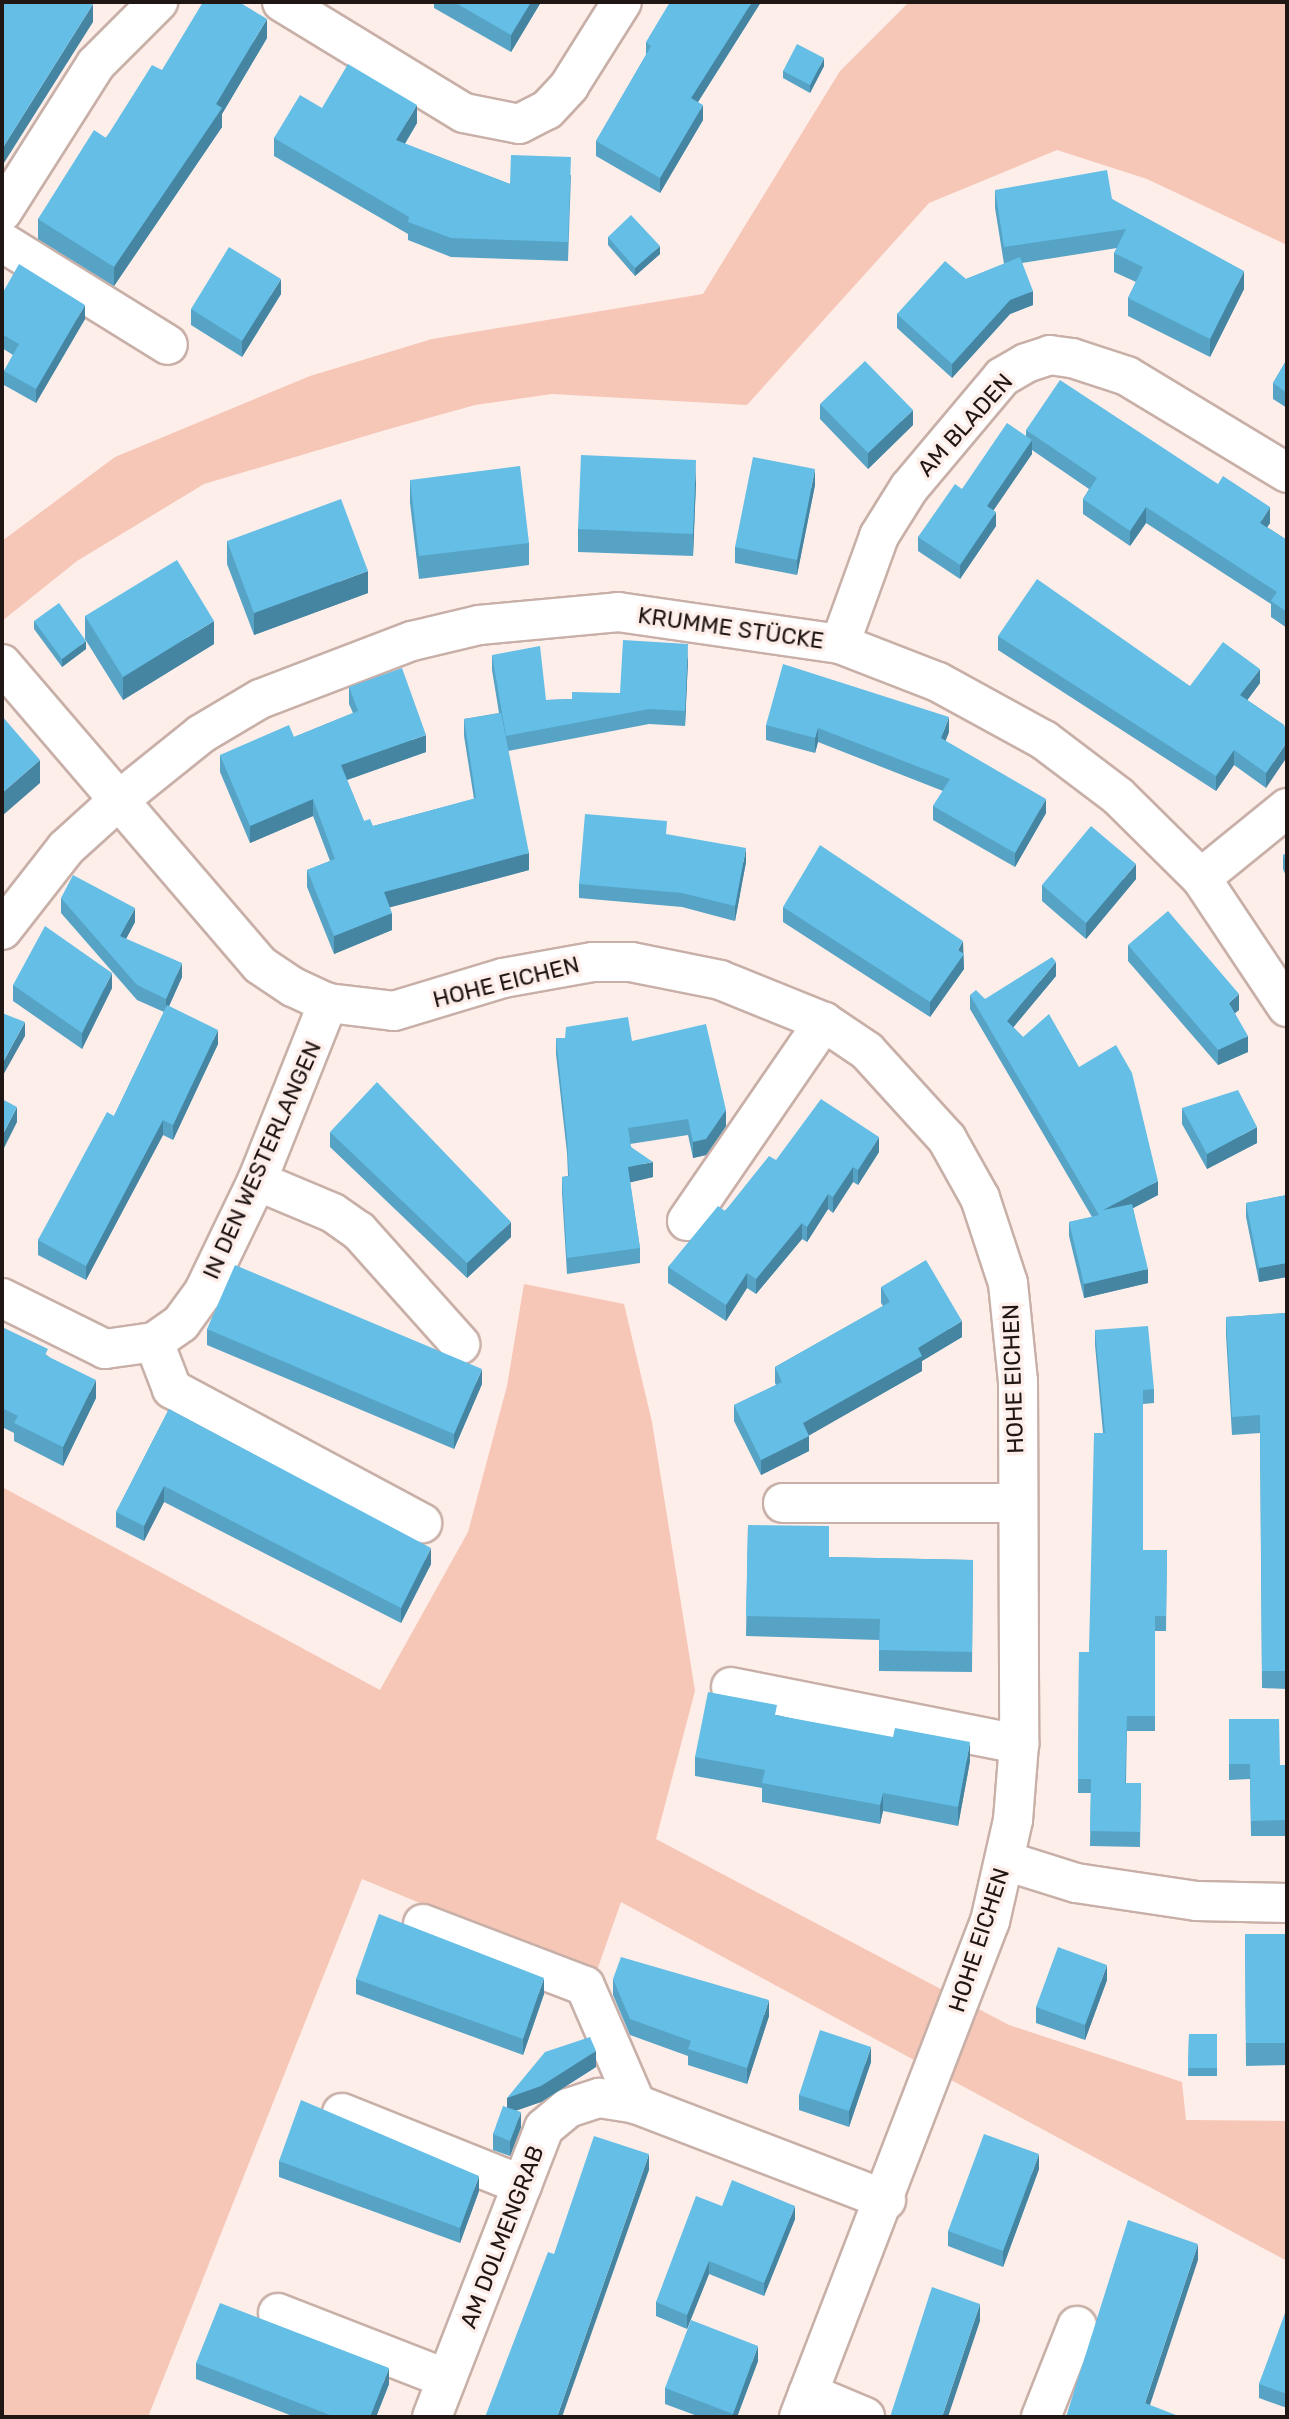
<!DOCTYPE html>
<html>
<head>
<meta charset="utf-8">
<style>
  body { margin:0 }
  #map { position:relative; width:1289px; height:2419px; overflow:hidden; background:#feeee9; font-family:Rubik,sans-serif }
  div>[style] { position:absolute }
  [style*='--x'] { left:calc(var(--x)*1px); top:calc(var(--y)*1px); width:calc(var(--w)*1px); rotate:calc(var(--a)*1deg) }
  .green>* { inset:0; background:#f6c6b6 }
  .roads { filter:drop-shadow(2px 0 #c8b0a8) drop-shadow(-2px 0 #c8b0a8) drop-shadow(0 2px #c8b0a8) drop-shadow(0 -2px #c8b0a8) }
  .minor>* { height:38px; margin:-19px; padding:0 19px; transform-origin:19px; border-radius:19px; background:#fff }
  .wall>* { inset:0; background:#56a3c6 }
  .shaded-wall>* { inset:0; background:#4685a1 }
  .building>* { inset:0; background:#64bee6 }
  span { translate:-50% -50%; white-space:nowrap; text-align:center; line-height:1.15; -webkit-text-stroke:7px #feeee9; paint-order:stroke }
  .street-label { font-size:23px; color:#201714 }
  .frame { position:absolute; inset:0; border:4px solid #201714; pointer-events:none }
</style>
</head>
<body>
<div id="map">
  <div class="green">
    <div style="clip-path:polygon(909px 2px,1287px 2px,1287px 245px,1147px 179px,1057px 150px,929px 203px,747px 405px,552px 394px,475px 405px,389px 429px,204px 484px,77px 561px,2px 621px,2px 541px,115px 457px,310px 376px,432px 339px,703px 294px,840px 71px)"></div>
    <div style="clip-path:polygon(524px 1284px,624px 1304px,652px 1422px,695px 1691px,656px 1839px,1009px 2025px,1182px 2082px,1186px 2120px,1287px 2121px,1287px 2261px,621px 1902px,595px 1976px,362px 1879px,148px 2417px,2px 2417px,2px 1487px,380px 1690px,468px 1532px,507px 1386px)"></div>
  </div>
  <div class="roads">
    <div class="minor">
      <div style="--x:282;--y:2;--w:213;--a:31.4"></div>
      <div style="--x:464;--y:113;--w:56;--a:11.3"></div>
      <div style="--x:519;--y:124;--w:31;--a:-27"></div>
      <div style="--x:547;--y:110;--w:33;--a:-47"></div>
      <div style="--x:569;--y:86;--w:99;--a:-57.8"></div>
      <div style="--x:2;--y:212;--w:175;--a:-57.6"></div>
      <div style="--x:96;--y:64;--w:88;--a:-45"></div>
      <div style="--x:2;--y:242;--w:195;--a:31.8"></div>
      <div style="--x:840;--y:644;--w:115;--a:-70.1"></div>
      <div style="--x:879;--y:536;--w:57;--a:-58"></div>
      <div style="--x:909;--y:488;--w:145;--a:-50"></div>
      <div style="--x:1002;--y:377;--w:28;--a:-30"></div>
      <div style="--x:1026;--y:363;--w:25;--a:-18"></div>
      <div style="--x:1050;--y:355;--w:22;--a:8"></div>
      <div style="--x:1072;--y:358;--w:58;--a:18.1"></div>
      <div style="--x:1127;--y:376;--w:187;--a:31.2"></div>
      <div style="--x:2;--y:664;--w:396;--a:49.4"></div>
      <div style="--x:260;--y:965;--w:40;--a:34"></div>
      <div style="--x:293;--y:987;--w:38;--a:25"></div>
      <div style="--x:328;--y:1003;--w:66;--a:6.9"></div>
      <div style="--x:394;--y:1011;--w:114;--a:-16.8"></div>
      <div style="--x:503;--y:978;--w:91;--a:-10.1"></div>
      <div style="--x:593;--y:962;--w:38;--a:0"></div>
      <div style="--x:631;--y:962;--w:91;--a:11.4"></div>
      <div style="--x:720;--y:980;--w:112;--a:22"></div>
      <div style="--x:824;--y:1022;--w:52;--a:34"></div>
      <div style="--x:867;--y:1051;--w:119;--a:47.7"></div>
      <div style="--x:947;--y:1139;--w:68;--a:60.8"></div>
      <div style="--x:980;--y:1198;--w:89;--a:71.8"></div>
      <div style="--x:1008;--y:1283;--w:99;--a:84.2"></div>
      <div style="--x:1018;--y:1381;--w:363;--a:89.8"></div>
      <div style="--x:1019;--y:1744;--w:76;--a:94.5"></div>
      <div style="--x:1013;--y:1820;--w:104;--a:102.8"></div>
      <div style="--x:990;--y:1921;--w:532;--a:111.06"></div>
      <div style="--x:1201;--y:878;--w:111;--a:-39.1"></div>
      <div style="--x:2;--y:930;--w:104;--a:-52"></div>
      <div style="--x:66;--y:848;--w:72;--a:-42.2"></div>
      <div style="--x:119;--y:800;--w:105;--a:-38.8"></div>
      <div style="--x:201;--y:734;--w:69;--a:-30.7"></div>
      <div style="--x:260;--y:699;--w:163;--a:-20.9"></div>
      <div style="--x:412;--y:641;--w:69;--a:-13.4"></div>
      <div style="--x:479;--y:625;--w:140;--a:-5.3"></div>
      <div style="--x:618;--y:612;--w:224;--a:8.2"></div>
      <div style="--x:840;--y:644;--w:105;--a:21.2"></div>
      <div style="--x:938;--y:682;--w:121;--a:28.7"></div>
      <div style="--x:1044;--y:740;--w:93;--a:37.1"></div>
      <div style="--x:1118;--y:796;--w:117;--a:44.7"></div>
      <div style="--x:1201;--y:878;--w:155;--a:56.3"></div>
      <div style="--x:257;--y:1181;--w:82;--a:22.8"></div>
      <div style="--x:333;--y:1213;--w:32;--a:35"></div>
      <div style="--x:359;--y:1231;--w:152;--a:48.2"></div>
      <div style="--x:687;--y:1221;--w:242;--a:-55.5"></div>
      <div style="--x:2;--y:1298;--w:115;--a:26.3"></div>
      <div style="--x:105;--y:1349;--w:49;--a:-8.1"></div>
      <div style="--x:154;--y:1342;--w:33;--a:-35"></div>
      <div style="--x:181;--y:1323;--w:37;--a:-54"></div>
      <div style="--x:203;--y:1293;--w:124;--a:-64.3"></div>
      <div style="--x:257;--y:1181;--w:192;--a:-68.3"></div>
      <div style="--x:154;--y:1342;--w:50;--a:69"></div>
      <div style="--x:172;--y:1389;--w:284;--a:28.2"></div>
      <div style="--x:783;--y:1503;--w:233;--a:0"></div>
      <div style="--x:731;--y:1687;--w:294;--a:11.2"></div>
      <div style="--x:1006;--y:1861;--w:73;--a:17.4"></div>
      <div style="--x:1076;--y:1883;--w:122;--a:8.5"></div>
      <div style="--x:1197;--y:1901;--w:90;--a:1.3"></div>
      <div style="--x:423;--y:1924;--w:173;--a:20.9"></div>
      <div style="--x:585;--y:1986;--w:129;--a:66.6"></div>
      <div style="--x:342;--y:2113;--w:194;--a:21.8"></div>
      <div style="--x:278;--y:2313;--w:181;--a:21.3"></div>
      <div style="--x:808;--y:2393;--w:62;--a:22.8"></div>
      <div style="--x:432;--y:2417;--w:310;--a:-68.8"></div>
      <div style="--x:544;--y:2128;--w:31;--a:-40"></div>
      <div style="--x:568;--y:2108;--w:33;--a:-18"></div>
      <div style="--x:599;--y:2098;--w:37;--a:9"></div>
      <div style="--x:636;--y:2104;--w:268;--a:21"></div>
      <div style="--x:1041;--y:2417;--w:98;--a:-68.4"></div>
    </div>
  </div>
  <div class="wall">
    <div style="clip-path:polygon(434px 2px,541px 2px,511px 52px,434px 8px)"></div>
    <div style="clip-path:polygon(761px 2px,698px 102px,703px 120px,660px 193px,596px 156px,596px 141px,646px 55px,646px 42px)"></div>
    <div style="clip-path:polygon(267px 38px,222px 114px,222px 127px,114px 286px,38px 239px,38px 219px,162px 70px)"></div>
    <div style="clip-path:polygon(824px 66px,810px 93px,783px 78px,783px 71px)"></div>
    <div style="clip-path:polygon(322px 108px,417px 123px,405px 144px,510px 184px,571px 175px,568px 261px,451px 257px,408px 240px,408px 234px,274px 156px,274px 138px)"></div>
    <div style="clip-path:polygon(995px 190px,1112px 199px,1244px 289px,1210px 357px,1128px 316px,1128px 298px,1136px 282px,1114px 272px,1114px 253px,1117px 248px,1022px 263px,1033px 305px,1010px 314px,952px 378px,897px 328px,897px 314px,966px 279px,1004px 264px,995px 208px)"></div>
    <div style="clip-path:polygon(608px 237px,660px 254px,635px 276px,608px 245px)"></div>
    <div style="clip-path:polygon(2px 294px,85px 319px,36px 403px,4px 385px,4px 371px,13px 355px,2px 348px)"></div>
    <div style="clip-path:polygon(281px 294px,242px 357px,191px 325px,191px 309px)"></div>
    <div style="clip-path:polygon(1287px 359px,1287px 408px,1273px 399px,1273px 383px)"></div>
    <div style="clip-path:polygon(820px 404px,913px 425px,868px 469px,820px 419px)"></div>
    <div style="clip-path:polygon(1026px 430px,1270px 523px,1267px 527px,1287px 540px,1287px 628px,1271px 617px,1271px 604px,1146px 523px,1130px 546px,1083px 514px,1083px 499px,1089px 489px,1032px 450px,1032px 454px,993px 510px,996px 526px,960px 579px,918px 551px,918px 537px,962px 489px,1026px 436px)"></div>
    <div style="clip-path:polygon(410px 480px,529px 543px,529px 565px,419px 579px,410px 503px)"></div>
    <div style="clip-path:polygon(696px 482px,693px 556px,578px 552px,578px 529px)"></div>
    <div style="clip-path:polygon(815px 485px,797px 575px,735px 563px,735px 547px)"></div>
    <div style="clip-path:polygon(227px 541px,368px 593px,254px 635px,227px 564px)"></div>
    <div style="clip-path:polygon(85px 616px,214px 644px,123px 700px,85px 639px)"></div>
    <div style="clip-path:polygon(34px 621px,86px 649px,62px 667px,34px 629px)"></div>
    <div style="clip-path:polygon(998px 636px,1190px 686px,1260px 683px,1247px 700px,1284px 725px,1266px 788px,1234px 765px,1216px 791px,998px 650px)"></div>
    <div style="clip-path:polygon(492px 655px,546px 700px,572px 699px,620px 693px,688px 659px,685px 726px,649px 724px,508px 751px,529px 870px,390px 907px,392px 930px,334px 954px,307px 887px,307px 870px,330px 861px,313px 816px,250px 843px,220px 772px,220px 755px,294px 737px,353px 713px,349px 704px,349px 687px,426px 752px,347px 780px,364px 821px,373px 826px,474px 799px,464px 736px,464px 719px,499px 713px,492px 670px)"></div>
    <div style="clip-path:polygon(766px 725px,949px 732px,945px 741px,1046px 813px,1015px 867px,933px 820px,933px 806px,943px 791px,818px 742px,815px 753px,766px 740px)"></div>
    <div style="clip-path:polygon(1287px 853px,1287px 878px,1283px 869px,1283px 855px)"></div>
    <div style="clip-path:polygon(746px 862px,735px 921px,682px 907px,579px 898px,579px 884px)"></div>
    <div style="clip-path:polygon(1136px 879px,1086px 939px,1042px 901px,1042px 885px)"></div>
    <div style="clip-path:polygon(61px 898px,135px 922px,126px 939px,182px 977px,169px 1006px,218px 1044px,173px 1140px,163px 1135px,86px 1280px,38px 1255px,38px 1240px,114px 1116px,164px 1012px,137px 1000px,61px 913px)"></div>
    <div style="clip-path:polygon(783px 907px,963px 953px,964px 969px,930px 1017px,783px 922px)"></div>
    <div style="clip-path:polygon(1128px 945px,1239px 1010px,1235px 1013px,1248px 1052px,1218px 1065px,1128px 961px)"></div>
    <div style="clip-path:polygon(1056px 976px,1013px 1027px,1023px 1037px,1079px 1067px,1158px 1195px,1133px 1208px,1148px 1283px,1084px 1298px,1069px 1236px,1069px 1222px,1092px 1217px,970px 1009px,970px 995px,985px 999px)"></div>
    <div style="clip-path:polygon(13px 985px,112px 988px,82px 1049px,13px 1001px)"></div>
    <div style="clip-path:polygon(556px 1038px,632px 1041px,726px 1126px,706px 1155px,693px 1158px,688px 1135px,630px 1144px,631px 1147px,653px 1177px,630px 1182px,640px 1248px,640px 1263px,567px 1274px,562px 1193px,562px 1177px,568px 1176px,567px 1153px,556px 1054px)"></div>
    <div style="clip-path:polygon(1182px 1108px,1257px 1143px,1207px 1169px,1182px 1124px)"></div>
    <div style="clip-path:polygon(330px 1132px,511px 1237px,467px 1278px,330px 1147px)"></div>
    <div style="clip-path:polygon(879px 1152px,858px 1185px,853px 1182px,833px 1213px,828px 1209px,807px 1242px,802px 1239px,756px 1294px,747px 1288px,726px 1321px,668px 1283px,668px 1267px,776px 1160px)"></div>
    <div style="clip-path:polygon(1287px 1195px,1287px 1277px,1259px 1282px,1246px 1217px,1246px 1203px)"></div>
    <div style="clip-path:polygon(881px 1287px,962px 1337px,922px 1361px,922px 1371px,809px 1435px,809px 1451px,761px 1475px,734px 1421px,734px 1405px,776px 1385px,775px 1383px,775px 1367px,883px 1306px,881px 1303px)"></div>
    <div style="clip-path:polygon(1287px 1313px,1287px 1689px,1262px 1688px,1260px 1433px,1232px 1435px,1226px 1335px,1226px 1317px)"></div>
    <div style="clip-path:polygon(2px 1327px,48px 1356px,96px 1398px,63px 1466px,14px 1441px,14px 1433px,2px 1427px)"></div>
    <div style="clip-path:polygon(207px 1329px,482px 1384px,454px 1449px,207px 1345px)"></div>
    <div style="clip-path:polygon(1095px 1330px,1154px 1389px,1154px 1403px,1143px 1404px,1143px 1550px,1167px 1550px,1166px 1631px,1155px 1631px,1155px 1731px,1127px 1731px,1126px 1783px,1141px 1783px,1140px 1847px,1090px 1846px,1091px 1793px,1078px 1793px,1079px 1652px,1089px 1652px,1103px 1433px,1095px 1345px)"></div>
    <div style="clip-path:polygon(169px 1409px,431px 1564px,401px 1623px,164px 1502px,144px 1541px,116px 1527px,116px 1512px)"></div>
    <div style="clip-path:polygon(748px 1525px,829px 1557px,973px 1560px,972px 1672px,879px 1671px,879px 1640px,746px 1636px)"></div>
    <div style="clip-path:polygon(777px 1715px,970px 1761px,958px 1826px,883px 1811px,880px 1824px,762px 1802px,762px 1788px,695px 1776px,695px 1757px)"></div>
    <div style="clip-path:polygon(1229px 1719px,1280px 1765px,1287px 1765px,1287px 1836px,1251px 1836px,1250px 1779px,1229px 1780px)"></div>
    <div style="clip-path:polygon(1245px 1934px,1287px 1934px,1287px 2065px,1246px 2066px)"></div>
    <div style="clip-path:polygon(356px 1979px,544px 1994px,523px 2055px,356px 1994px)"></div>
    <div style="clip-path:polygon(613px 1979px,769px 2016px,747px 2084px,688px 2065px,688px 2056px,630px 2035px,613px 1995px)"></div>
    <div style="clip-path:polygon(1107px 1980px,1085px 2040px,1036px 2023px,1036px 2007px)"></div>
    <div style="clip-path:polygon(1189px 2034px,1217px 2034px,1217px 2076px,1188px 2076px)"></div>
    <div style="clip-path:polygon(871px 2062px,849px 2127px,799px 2110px,799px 2095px)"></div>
    <div style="clip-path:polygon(596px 2067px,541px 2102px,516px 2110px,521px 2127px,510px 2156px,493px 2150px,493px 2134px,507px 2107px)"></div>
    <div style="clip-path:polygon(279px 2161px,479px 2191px,460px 2243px,279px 2177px)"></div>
    <div style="clip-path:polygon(1039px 2169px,1003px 2267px,948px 2246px,948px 2231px)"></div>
    <div style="clip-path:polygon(722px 2206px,795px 2219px,764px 2296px,709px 2274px,687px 2329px,656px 2316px,656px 2302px)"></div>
    <div style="clip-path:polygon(1287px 2314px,1287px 2408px,1259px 2398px,1259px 2384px)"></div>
    <div style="clip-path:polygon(758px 2361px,737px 2417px,700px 2417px,665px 2404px,665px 2388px)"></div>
    <div style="clip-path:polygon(196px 2363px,389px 2384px,376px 2417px,295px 2417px,196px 2379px)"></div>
  </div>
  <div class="shaded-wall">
    <div style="clip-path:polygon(531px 2px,541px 2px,511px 52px,511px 35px)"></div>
    <div style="clip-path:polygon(752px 2px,761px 2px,691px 113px,691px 98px)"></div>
    <div style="clip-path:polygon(93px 4px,93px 22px,2px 166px,2px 149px)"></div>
    <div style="clip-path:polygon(267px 19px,267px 38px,222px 114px,222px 127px,114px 286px,114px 267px,216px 104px)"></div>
    <div style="clip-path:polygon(824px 58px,824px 66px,810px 93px,810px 85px)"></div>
    <div style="clip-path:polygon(417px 105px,417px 123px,396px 158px,396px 140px)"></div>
    <div style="clip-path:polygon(703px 105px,703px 120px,660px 193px,660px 178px)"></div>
    <div style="clip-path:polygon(660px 246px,660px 254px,635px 276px,635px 268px)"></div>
    <div style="clip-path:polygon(1244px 271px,1244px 289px,1210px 357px,1210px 339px)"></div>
    <div style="clip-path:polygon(281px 279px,281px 294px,242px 357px,242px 341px)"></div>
    <div style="clip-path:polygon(1033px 291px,1033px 305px,1010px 314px,952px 378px,952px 364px,1010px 300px)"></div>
    <div style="clip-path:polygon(85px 305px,85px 319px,36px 403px,36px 389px)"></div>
    <div style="clip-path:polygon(913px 410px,913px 425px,868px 469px,868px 453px)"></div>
    <div style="clip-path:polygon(1032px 440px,1032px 454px,987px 520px,987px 506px)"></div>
    <div style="clip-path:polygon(696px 460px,696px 482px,693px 556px,693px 534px)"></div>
    <div style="clip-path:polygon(815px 469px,815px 485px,797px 575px,797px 560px)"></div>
    <div style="clip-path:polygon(1146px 507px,1146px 523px,1130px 546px,1130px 531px)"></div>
    <div style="clip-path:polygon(1270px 507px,1270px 523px,1260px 538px,1260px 523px)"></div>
    <div style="clip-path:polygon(996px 512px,996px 526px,960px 579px,960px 565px)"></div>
    <div style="clip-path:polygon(368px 571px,368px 593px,254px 635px,254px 613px)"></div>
    <div style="clip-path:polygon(214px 621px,214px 644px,123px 700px,123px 677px)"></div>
    <div style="clip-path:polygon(86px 641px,86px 649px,62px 667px,62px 659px)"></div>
    <div style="clip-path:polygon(688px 644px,688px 659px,685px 726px,685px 711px)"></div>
    <div style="clip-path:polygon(1260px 669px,1260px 683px,1240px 710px,1240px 695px)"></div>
    <div style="clip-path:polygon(949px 717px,949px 732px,941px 753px,941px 738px)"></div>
    <div style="clip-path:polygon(818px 728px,818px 742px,815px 753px,815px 738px)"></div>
    <div style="clip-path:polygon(426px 735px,426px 752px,341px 782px,341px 765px)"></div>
    <div style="clip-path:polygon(1287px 742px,1287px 757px,1266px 788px,1266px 773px)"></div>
    <div style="clip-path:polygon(1234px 750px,1234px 765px,1216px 791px,1216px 776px)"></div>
    <div style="clip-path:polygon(40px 760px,40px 783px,2px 816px,2px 793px)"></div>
    <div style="clip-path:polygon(313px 799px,313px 816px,250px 843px,250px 826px)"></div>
    <div style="clip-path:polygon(1046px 799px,1046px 813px,1015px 867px,1015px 853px)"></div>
    <div style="clip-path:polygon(746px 848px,746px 862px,735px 921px,735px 906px)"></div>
    <div style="clip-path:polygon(529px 853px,529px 870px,384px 909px,384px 892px)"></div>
    <div style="clip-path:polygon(1136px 864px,1136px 879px,1086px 939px,1086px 923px)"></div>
    <div style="clip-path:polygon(135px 908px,135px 922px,120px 950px,120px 936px)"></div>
    <div style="clip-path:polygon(392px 913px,392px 930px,334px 954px,334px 936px)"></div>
    <div style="clip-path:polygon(963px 941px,964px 969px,930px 1017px,930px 1002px)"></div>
    <div style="clip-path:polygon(1056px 962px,1056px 976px,1007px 1035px,1007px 1021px)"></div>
    <div style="clip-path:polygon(182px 963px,182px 977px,166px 1013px,166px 999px)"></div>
    <div style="clip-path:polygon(112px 973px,112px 988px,82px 1049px,82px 1033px)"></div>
    <div style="clip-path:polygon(1239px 994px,1239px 1010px,1229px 1018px,1229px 1003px)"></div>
    <div style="clip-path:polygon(25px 1022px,25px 1036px,2px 1077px,2px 1064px)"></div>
    <div style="clip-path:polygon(218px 1030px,218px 1044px,173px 1140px,173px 1125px)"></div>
    <div style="clip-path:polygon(1248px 1036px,1248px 1052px,1218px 1065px,1218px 1050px)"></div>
    <div style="clip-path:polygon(17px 1107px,17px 1122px,2px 1152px,2px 1136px)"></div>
    <div style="clip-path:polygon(726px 1110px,726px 1126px,706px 1155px,693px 1158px,693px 1142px)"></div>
    <div style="clip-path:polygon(163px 1120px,163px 1135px,86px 1280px,86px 1266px)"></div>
    <div style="clip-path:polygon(1257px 1127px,1257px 1143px,1207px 1169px,1207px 1154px)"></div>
    <div style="clip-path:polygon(879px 1137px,879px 1152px,858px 1185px,858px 1170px)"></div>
    <div style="clip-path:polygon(653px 1162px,653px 1177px,628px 1183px,628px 1167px)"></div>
    <div style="clip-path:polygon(853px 1167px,853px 1182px,833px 1213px,833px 1197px)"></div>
    <div style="clip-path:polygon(1158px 1181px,1158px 1195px,1103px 1224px,1103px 1210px)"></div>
    <div style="clip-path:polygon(828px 1194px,828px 1209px,807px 1242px,807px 1227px)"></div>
    <div style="clip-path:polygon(511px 1222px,511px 1237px,467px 1278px,467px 1263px)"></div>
    <div style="clip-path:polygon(802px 1223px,802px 1239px,756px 1294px,756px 1279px)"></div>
    <div style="clip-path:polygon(1287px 1263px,1287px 1277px,1259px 1282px,1259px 1268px)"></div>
    <div style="clip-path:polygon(1148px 1269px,1148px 1283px,1084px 1298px,1084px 1284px)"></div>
    <div style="clip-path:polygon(747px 1273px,747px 1288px,726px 1321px,726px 1305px)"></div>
    <div style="clip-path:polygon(962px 1321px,962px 1337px,922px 1361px,922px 1371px,803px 1439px,803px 1423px,918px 1348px)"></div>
    <div style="clip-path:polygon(482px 1369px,482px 1384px,454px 1449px,454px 1434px)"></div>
    <div style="clip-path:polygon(96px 1380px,96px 1398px,63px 1466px,63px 1447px)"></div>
    <div style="clip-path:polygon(809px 1436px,809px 1451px,761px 1475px,761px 1460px)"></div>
    <div style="clip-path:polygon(164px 1486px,164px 1502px,144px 1541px,144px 1526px)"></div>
    <div style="clip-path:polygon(431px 1548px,431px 1564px,401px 1623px,401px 1608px)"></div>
    <div style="clip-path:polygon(970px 1742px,970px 1761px,958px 1826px,958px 1807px)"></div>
    <div style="clip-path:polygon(883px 1793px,883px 1811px,880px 1824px,880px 1805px)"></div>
    <div style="clip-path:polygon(1107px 1965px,1107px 1980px,1085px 2040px,1085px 2025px)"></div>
    <div style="clip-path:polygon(544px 1978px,544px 1994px,523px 2055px,523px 2039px)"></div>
    <div style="clip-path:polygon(769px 2000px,769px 2016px,747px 2084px,747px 2068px)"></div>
    <div style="clip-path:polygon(871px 2047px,871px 2062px,849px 2127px,849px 2111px)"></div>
    <div style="clip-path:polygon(596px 2051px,596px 2067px,541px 2102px,507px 2114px,507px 2098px)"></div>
    <div style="clip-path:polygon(521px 2112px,521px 2127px,510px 2156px,510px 2141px)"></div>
    <div style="clip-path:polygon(649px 2154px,649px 2170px,562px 2417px,557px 2417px)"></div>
    <div style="clip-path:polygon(1039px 2154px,1039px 2169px,1003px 2267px,1003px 2251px)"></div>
    <div style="clip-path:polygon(479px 2176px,479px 2191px,460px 2243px,460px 2228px)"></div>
    <div style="clip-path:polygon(795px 2206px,795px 2219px,764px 2296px,764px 2283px)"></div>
    <div style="clip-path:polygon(1198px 2244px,1198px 2260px,1146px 2417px,1145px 2403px)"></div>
    <div style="clip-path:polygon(709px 2261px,709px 2274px,687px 2329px,687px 2315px)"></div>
    <div style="clip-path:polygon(980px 2304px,980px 2321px,948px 2417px,942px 2417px)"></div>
    <div style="clip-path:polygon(758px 2346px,758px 2361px,737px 2417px,733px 2417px,733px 2414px)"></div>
    <div style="clip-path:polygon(389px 2368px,389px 2384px,376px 2417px,370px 2417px)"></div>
  </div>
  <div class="building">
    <div style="clip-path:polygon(2px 2px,89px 2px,93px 4px,2px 149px)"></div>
    <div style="clip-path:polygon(203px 2px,239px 2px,267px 19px,216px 104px,222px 108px,114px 267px,38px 219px,94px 130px,106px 138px,152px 65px,162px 70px)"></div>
    <div style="clip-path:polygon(454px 2px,531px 2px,511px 35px)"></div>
    <div style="clip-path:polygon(670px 2px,752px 2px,691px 98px,703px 105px,660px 178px,596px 141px,651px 46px,646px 42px)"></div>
    <div style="clip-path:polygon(797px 44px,824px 58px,810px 85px,783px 71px)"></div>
    <div style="clip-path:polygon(348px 64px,417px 105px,396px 140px,510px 184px,511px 155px,571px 157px,568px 242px,451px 238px,408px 222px,409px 217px,274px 138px,300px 95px,322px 108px)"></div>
    <div style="clip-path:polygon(1107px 170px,1112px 199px,1244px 271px,1210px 339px,1128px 298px,1143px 267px,1114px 253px,1126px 229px,1004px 247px,995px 190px)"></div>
    <div style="clip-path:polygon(631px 215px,660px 246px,635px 268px,608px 237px)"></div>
    <div style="clip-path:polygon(229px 247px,281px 279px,242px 341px,191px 309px)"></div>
    <div style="clip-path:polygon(1020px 257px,1033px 291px,1010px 300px,952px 364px,897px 314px,945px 261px,966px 279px)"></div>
    <div style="clip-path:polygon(19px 264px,85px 305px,36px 389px,4px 371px,19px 344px,2px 334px,2px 294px)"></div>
    <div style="clip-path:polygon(1287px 359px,1287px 393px,1273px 383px)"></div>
    <div style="clip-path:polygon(865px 361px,913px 410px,868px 453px,820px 404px)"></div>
    <div style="clip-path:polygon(1060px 380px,1218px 484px,1223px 476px,1270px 507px,1260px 523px,1287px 540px,1287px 612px,1271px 601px,1277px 592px,1146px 507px,1130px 531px,1083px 499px,1097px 478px,1026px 430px)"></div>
    <div style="clip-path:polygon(1007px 423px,1032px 440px,987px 506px,996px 512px,960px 565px,918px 537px,955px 484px,962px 489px)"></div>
    <div style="clip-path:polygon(581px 455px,696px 460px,693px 534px,578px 529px)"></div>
    <div style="clip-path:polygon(753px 457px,815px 469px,797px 560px,735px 547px)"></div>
    <div style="clip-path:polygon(520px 466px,529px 543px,419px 556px,410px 480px)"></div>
    <div style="clip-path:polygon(341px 499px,368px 571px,254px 613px,227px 541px)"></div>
    <div style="clip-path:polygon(177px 560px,214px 621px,123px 677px,85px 616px)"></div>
    <div style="clip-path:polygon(1037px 579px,1190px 686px,1223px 642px,1260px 669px,1240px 695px,1284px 725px,1287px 732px,1287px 742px,1266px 773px,1234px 750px,1216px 776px,998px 636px)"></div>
    <div style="clip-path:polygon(59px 603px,86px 641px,62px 659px,34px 621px)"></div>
    <div style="clip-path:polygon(623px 640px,688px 644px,685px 711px,649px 709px,506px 736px,492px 655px,540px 646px,546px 700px,572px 699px,572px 692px,620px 693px)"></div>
    <div style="clip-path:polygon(783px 664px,949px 717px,941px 738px,1046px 799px,1015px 853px,933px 806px,950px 779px,818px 728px,815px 738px,766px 725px)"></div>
    <div style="clip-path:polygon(402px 668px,426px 735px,341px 765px,364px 821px,370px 819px,373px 826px,476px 798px,464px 719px,501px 713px,529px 853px,384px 892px,392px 913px,334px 936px,307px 870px,335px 859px,313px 799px,250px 826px,220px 755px,289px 725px,294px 737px,358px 711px,349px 687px)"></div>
    <div style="clip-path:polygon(2px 716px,40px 760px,2px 793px)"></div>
    <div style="clip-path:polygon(585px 814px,667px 821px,666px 834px,746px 848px,735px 906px,682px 893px,579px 884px)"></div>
    <div style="clip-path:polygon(1091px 826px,1136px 864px,1086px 923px,1042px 885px)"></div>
    <div style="clip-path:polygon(820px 845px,963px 941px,958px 950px,964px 954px,930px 1002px,783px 907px)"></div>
    <div style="clip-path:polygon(1287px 853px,1287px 864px,1283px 855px)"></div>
    <div style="clip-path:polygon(73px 875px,135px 908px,120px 936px,182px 963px,166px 999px,137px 985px,61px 898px)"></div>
    <div style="clip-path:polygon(1168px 911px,1239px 994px,1229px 1003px,1248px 1036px,1218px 1050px,1128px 945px)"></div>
    <div style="clip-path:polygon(45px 926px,112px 973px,82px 1033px,13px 985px)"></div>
    <div style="clip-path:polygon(1052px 957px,1056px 962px,1007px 1021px,1023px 1037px,1049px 1014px,1079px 1067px,1116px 1045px,1132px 1073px,1158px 1181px,1103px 1210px,1132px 1204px,1148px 1269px,1084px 1284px,1069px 1222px,1099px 1215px,970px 995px,976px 990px,985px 999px)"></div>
    <div style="clip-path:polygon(167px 1005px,218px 1030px,173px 1125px,163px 1120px,86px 1266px,38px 1240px,107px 1112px,114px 1116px)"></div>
    <div style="clip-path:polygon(2px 1013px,25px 1022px,2px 1064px)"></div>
    <div style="clip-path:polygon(628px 1017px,632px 1041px,706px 1024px,726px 1110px,706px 1139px,693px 1142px,688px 1119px,628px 1128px,631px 1147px,653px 1162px,628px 1167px,640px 1248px,567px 1258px,562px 1177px,569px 1176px,567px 1138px,556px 1038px,565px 1038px,566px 1027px)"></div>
    <div style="clip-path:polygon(377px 1082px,511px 1222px,467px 1263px,330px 1132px)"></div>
    <div style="clip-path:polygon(1238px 1090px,1257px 1127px,1207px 1154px,1182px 1108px)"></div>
    <div style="clip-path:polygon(2px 1099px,17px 1107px,2px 1136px)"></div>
    <div style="clip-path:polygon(821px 1099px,879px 1137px,858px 1170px,853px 1167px,833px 1197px,828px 1194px,807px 1227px,802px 1223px,756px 1279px,747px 1273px,726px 1305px,668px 1267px,718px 1206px,725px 1211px,769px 1156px,776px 1160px)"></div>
    <div style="clip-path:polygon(1287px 1195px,1287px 1263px,1259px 1268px,1246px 1203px)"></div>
    <div style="clip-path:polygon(926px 1260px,962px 1321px,918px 1348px,922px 1356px,803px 1423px,809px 1436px,761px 1460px,734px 1405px,782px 1382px,775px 1367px,890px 1302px,881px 1287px)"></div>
    <div style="clip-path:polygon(235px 1265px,482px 1369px,454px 1434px,207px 1329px)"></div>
    <div style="clip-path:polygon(1287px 1313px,1287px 1671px,1262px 1671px,1260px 1415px,1232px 1417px,1226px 1317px)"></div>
    <div style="clip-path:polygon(1148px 1326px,1154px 1389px,1143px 1390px,1143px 1550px,1167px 1550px,1166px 1616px,1155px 1616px,1155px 1716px,1127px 1716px,1125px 1783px,1141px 1783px,1140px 1832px,1090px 1831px,1091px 1779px,1078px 1779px,1079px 1652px,1089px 1652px,1094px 1433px,1105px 1433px,1095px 1330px)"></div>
    <div style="clip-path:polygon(2px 1327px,48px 1349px,45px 1355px,96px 1380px,63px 1447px,14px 1423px,18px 1416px,2px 1408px)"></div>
    <div style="clip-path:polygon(169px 1409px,431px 1548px,401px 1608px,164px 1486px,144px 1526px,116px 1512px)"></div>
    <div style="clip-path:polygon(748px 1525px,829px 1526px,829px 1557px,973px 1560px,972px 1652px,879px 1650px,880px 1619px,746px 1616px)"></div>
    <div style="clip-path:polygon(708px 1692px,777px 1705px,775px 1715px,893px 1737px,895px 1728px,970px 1742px,958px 1807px,883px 1793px,880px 1805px,762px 1783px,765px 1770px,695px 1757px)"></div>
    <div style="clip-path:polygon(1229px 1719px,1279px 1719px,1280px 1765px,1287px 1765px,1287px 1820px,1251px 1821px,1250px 1764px,1229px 1764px)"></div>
    <div style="clip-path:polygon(379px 1914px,544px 1978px,523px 2039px,356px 1979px)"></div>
    <div style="clip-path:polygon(1245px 1934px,1287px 1934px,1287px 2043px,1246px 2043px)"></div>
    <div style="clip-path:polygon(1058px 1947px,1107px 1965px,1085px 2025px,1036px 2007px)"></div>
    <div style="clip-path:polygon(621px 1957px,769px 2000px,747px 2068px,688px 2049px,691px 2041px,630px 2019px,613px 1979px)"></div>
    <div style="clip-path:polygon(820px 2030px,871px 2047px,849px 2111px,799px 2095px)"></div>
    <div style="clip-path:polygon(1189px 2034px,1217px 2034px,1217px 2068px,1188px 2068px)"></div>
    <div style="clip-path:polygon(590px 2037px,596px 2051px,541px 2086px,507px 2098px,545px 2052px)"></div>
    <div style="clip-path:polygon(301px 2100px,479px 2176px,460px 2228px,279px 2161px)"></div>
    <div style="clip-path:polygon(503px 2106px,521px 2112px,510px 2141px,493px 2134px)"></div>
    <div style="clip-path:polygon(984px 2134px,1039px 2154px,1003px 2251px,948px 2231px)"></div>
    <div style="clip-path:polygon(594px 2136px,649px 2154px,557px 2417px,485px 2417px,548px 2252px,554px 2254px)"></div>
    <div style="clip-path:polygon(732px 2180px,795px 2206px,764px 2283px,709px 2261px,687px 2315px,656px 2302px,696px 2196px,722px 2206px)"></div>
    <div style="clip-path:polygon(1128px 2220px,1198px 2244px,1145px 2403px,1181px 2417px,1066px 2417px)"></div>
    <div style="clip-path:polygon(932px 2287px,980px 2304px,942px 2417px,890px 2417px)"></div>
    <div style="clip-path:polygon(220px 2303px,389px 2368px,370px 2417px,335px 2417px,196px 2363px)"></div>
    <div style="clip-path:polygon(1285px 2313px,1287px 2314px,1287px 2394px,1259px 2384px)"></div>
    <div style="clip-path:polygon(691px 2320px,758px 2346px,733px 2414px,665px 2388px)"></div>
  </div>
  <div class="street-label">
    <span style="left:965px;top:425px;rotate:-48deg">AM BLADEN</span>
    <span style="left:731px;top:628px;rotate:8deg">KRUMME STÜCKE</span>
    <span style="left:506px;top:982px;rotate:-14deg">HOHE EICHEN</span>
    <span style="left:262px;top:1160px;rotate:-66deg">IN DEN WESTERLANGEN</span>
    <span style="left:1013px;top:1379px;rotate:-92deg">HOHE EICHEN</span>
    <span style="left:979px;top:1940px;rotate:-72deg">HOHE EICHEN</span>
    <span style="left:502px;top:2237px;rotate:-69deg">AM DOLMENGRAB</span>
  </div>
  <div class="frame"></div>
</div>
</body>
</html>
